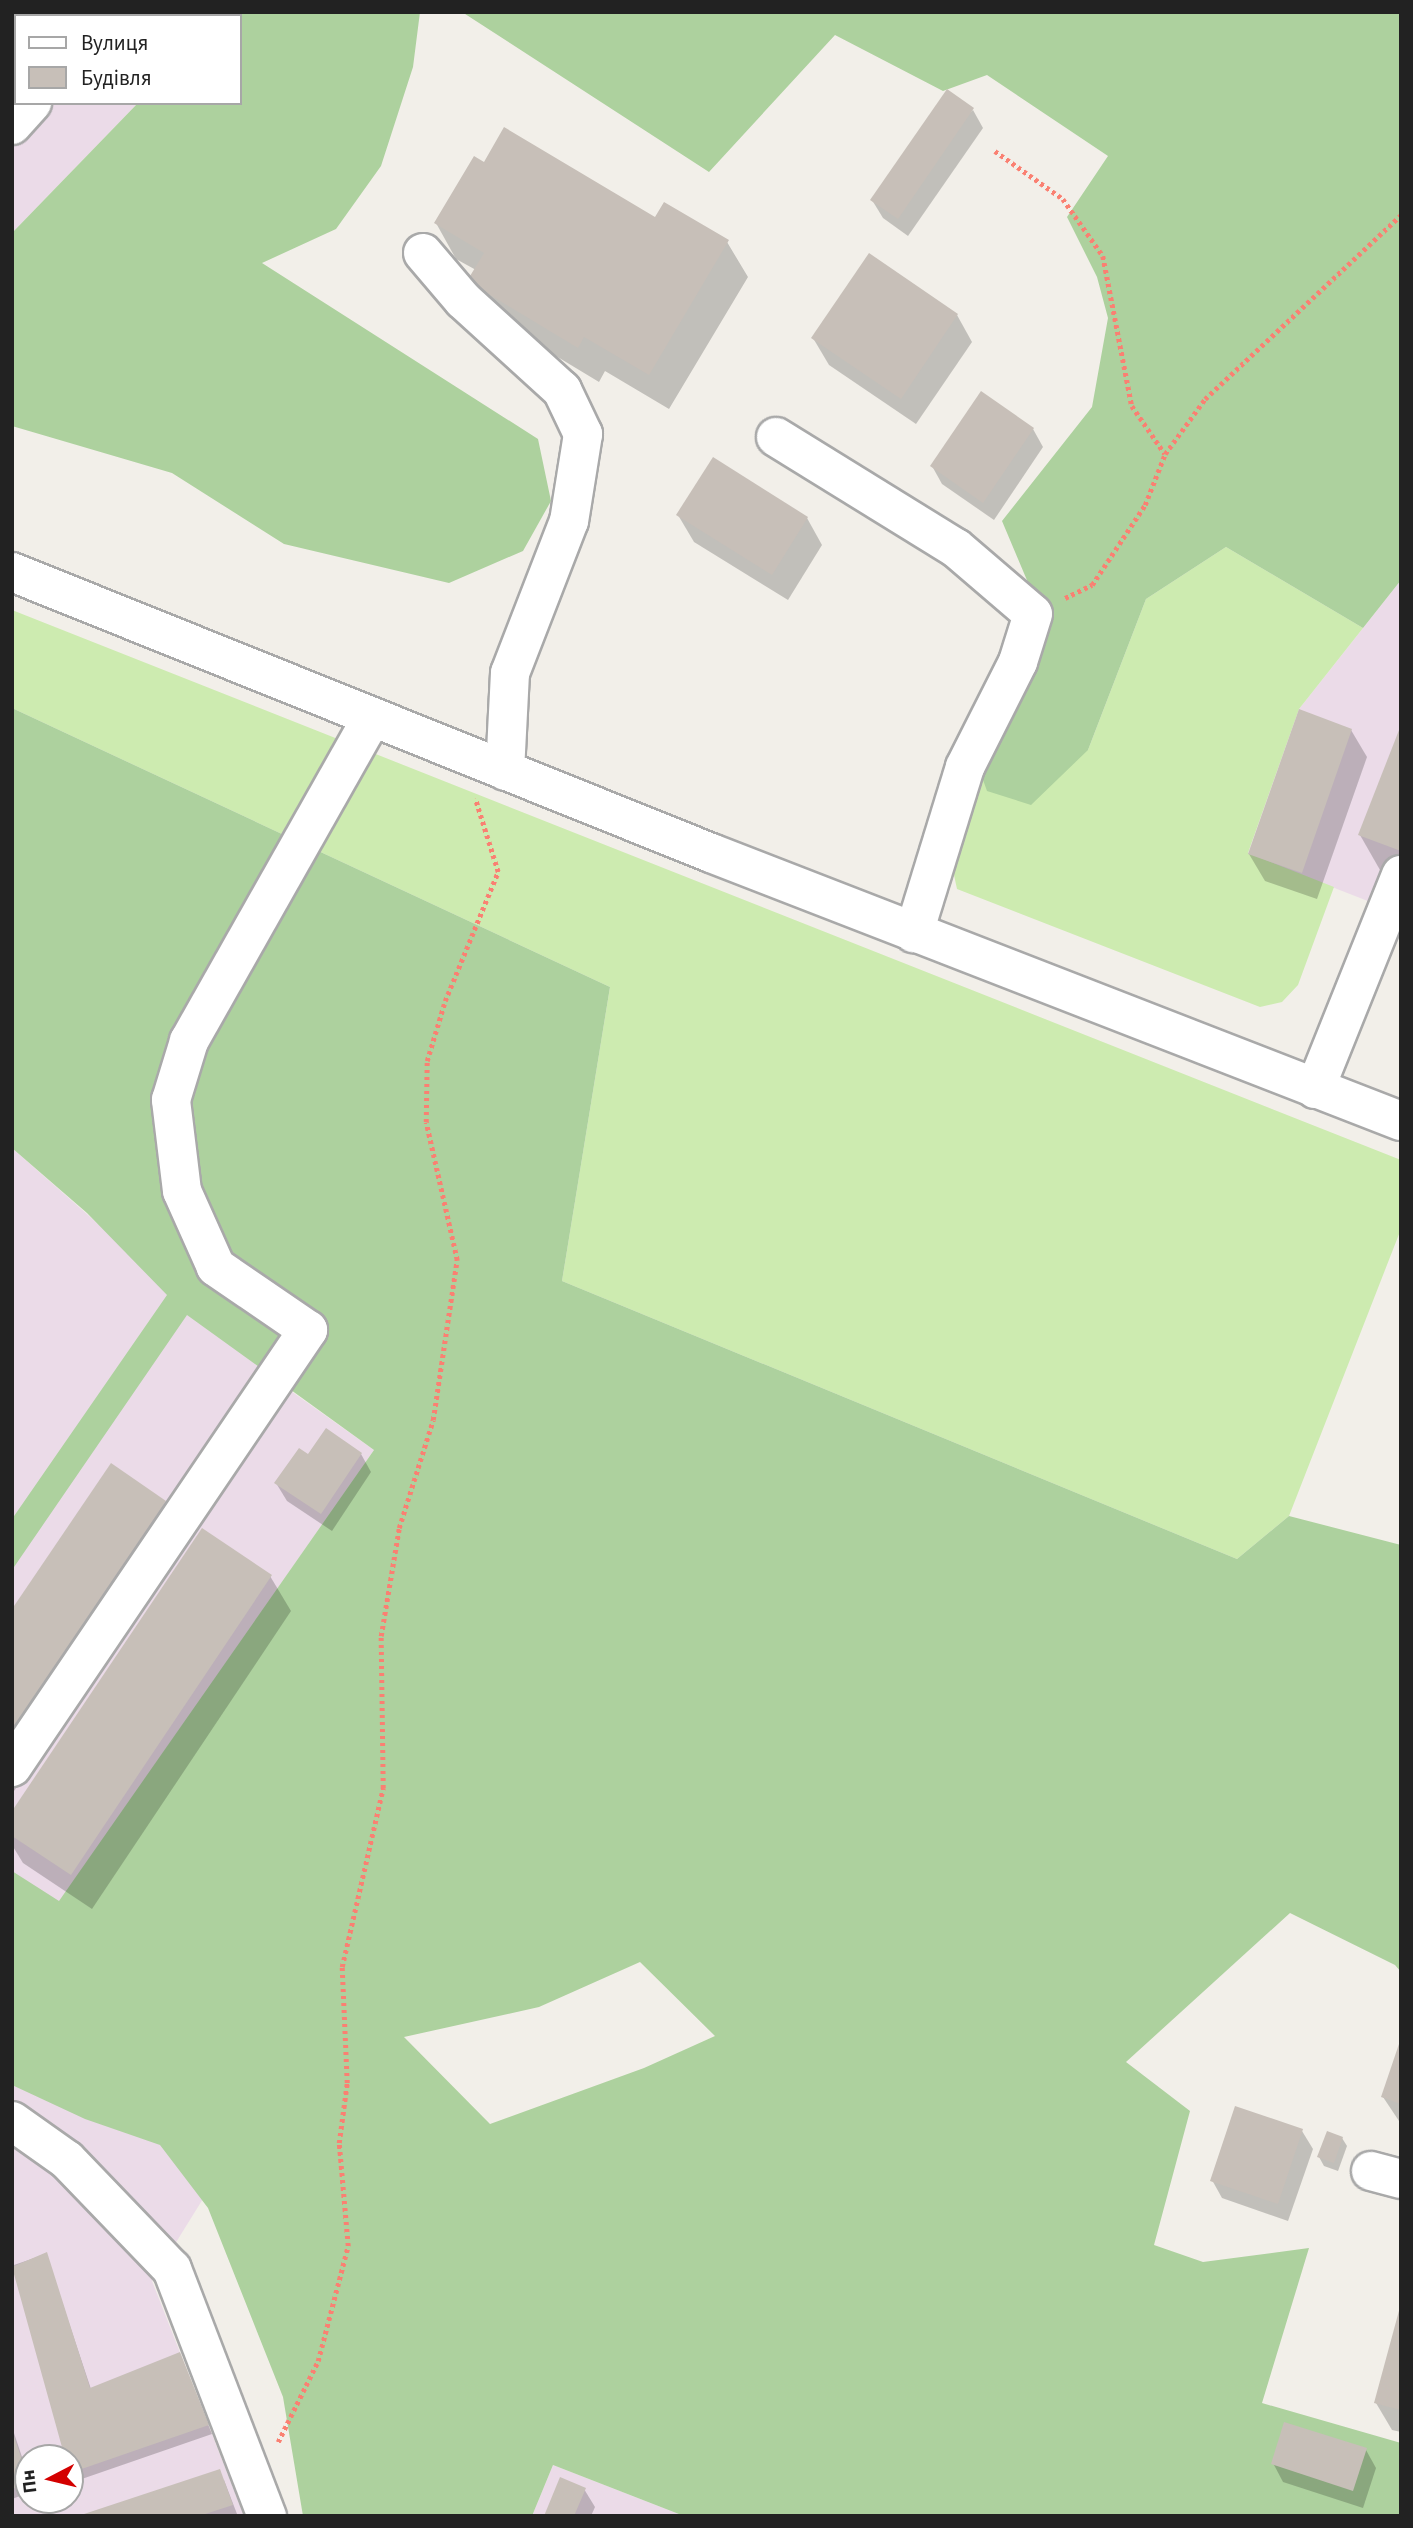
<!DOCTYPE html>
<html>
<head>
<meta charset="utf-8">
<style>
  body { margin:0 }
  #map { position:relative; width:1413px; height:2528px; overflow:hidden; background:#f2efe9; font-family:"Source Sans 3",sans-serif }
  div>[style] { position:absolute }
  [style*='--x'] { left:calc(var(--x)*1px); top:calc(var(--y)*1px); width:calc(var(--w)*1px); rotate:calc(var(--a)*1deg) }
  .industrial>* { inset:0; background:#ebdbe8 }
  .grass>* { inset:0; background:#cdebb0 }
  .forest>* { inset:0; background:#add19e }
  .shadow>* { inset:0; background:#0003 }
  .building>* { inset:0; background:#c7bfb8 }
  .path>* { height:4.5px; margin-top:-2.25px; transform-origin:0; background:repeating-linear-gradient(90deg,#fa8072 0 3.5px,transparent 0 7px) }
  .roads { filter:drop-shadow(2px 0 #a9a9a9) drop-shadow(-2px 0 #a9a9a9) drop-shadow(0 2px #a9a9a9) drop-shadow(0 -2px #a9a9a9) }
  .minor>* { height:38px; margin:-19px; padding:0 19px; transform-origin:19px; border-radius:19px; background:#fff }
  span { translate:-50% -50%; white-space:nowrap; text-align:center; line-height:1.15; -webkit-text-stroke:5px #fff; paint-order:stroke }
  .frame { position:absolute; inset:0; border:14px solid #222; pointer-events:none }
  .legend { position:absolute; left:14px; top:14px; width:228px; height:91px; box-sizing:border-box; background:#fff; border:2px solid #a7a7a7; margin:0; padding:9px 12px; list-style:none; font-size:21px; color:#222 }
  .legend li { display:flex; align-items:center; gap:14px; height:35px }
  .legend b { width:35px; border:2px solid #a7a7a7 }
  .north { position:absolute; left:14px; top:2444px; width:70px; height:70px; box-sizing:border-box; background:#fff; border:2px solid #a7a7a7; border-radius:50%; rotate:263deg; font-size:19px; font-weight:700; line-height:28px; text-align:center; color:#222 }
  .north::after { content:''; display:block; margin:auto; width:24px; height:32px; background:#d40000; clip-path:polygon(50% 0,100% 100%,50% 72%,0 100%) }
</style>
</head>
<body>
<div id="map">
  <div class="industrial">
    <div style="clip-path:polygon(12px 12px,226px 12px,16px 16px,16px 103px,138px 103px,12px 233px)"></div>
    <div style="clip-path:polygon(1401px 580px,1401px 914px,1248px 854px,1299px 709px)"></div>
    <div style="clip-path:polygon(evenodd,12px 1148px,274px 1379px,374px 1450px,59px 1902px,288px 2062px,152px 2281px,244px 2516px,12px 2516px,12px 1148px,28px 2458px,70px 2458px,70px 2500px,28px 2500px,28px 2458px)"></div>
    <div style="clip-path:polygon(553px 2465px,684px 2516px,532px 2516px)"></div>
  </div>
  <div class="grass">
    <div style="clip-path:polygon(1226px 547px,1363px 628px,1299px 709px,1248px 853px,1334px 887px,1298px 985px,1282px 1002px,1260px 1007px,957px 889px,951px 861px,977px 763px,1088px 750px,1146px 599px)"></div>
    <div style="clip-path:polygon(12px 610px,1401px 1160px,1401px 1229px,1289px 1516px,1237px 1559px,562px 1281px,610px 987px,12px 708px)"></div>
  </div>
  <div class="forest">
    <div style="clip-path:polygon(226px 12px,420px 12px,413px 67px,381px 166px,336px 229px,262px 263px,538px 439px,551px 501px,523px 551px,449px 583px,284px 544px,172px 473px,12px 426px,12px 233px,138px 103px,240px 103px,240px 16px,223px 16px)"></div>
    <div style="clip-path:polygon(462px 12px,1401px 12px,1401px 580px,1363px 628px,1226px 547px,1146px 599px,1088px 750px,1031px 805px,987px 791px,977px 763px,1053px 617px,1029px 585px,1002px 521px,1092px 407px,1108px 318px,1097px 277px,1067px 217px,1108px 156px,987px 75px,943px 91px,835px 35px,709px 172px)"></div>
    <div style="clip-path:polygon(evenodd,12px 708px,610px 987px,562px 1281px,1237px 1559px,1289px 1516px,1401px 1545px,1401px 1972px,1395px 1965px,1290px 1913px,1126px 2062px,1190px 2111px,1154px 2245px,1203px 2262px,1309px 2248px,1262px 2403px,1401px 2443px,1401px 2516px,684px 2516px,553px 2465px,532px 2516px,303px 2516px,283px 2397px,208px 2208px,160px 2145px,85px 2119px,12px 2085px,12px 1871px,59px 1901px,374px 1450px,187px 1315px,12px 1570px,12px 1519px,167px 1295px,87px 1213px,12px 1148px,12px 708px,640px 1962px,715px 2036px,644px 2068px,490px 2124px,404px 2037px,539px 2007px,640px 1962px)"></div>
  </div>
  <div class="shadow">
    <div style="clip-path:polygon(973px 110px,983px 128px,908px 236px,883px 218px,872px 200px)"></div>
    <div style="clip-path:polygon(484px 164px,727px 242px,748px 277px,669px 409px,605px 371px,599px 382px,490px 316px,469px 281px,476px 270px,456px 259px,436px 223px)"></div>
    <div style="clip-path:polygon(957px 315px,972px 342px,916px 424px,829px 365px,813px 338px)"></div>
    <div style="clip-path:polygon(1033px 429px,1043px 447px,994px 520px,942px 484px,932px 466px)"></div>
    <div style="clip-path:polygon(678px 515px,807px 518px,822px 545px,788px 600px,694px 542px)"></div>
    <div style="clip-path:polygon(1401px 729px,1401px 878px,1380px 870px,1360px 835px)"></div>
    <div style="clip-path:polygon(1351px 730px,1367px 757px,1317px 899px,1265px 881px,1249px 854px)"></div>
    <div style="clip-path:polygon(361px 1454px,371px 1472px,332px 1531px,287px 1501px,276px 1483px,308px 1456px)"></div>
    <div style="clip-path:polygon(165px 1503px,185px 1538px,12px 1794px,12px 1612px)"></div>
    <div style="clip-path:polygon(270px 1576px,291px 1611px,92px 1909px,23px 1863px,12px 1845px,12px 1814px)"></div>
    <div style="clip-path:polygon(1401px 2046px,1401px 2124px,1383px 2097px)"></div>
    <div style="clip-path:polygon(1302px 2131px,1313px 2149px,1288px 2221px,1222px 2198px,1212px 2180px)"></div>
    <div style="clip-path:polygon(1342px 2138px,1347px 2146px,1338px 2171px,1324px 2166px,1319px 2157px)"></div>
    <div style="clip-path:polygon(46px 2254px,91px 2389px,180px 2354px,212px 2434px,76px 2481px,14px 2265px)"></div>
    <div style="clip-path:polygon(1401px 2311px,1401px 2432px,1392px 2430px,1376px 2403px)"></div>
    <div style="clip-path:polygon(12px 2427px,28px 2475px,28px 2493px,12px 2499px)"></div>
    <div style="clip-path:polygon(1366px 2450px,1376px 2468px,1363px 2508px,1283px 2482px,1273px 2463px)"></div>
    <div style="clip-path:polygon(224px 2480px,237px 2514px,230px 2516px,82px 2516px)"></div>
    <div style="clip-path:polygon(584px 2489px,595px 2507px,591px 2516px,546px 2516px)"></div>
  </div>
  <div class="building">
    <div style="clip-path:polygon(947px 89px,974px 108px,898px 219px,870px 200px)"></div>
    <div style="clip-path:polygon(504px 127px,655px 217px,664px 202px,729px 240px,649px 375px,584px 337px,578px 348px,467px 281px,484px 253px,434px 223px,474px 156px,484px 162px)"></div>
    <div style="clip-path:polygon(869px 253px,958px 314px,901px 399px,811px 338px)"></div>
    <div style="clip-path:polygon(981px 391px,1034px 428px,983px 503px,930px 466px)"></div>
    <div style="clip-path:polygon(713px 457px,808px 517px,772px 575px,676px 515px)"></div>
    <div style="clip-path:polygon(1299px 709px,1352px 729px,1302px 873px,1248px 854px)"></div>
    <div style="clip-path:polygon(1401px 725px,1401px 851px,1358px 835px)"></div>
    <div style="clip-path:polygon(326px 1428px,362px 1453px,321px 1514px,274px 1483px,299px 1448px,308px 1454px)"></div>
    <div style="clip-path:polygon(111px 1463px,166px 1501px,12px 1729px,12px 1609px)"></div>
    <div style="clip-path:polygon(202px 1528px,272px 1575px,71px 1875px,12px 1836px,12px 1811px)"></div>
    <div style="clip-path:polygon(1400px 2041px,1401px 2042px,1401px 2104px,1381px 2097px)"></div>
    <div style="clip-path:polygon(1235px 2106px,1303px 2129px,1278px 2204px,1210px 2181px)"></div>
    <div style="clip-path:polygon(1327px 2131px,1343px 2137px,1334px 2163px,1317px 2157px)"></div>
    <div style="clip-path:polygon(47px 2252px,90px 2388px,180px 2352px,209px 2425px,70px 2473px,70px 2458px,65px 2458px,12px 2267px)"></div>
    <div style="clip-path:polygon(1400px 2307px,1401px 2307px,1401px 2410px,1374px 2403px)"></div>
    <div style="clip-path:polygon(1284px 2422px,1367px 2448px,1353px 2491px,1271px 2464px)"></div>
    <div style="clip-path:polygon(12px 2431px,28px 2477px,28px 2484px,12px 2489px)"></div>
    <div style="clip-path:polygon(220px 2469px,233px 2505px,199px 2516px,78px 2516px)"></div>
    <div style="clip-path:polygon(560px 2477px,586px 2488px,574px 2516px,544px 2516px)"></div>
  </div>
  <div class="path">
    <div style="--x:995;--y:151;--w:83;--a:35.2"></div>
    <div style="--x:1063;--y:199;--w:70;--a:54.9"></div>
    <div style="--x:1103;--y:256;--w:153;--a:79.1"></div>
    <div style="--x:1132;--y:406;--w:58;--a:55.5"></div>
    <div style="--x:1065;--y:598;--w:30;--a:-26"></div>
    <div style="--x:1092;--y:585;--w:96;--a:-56.5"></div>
    <div style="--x:1145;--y:505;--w:55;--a:-68.6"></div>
    <div style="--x:1165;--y:454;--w:68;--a:-54"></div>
    <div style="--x:1205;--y:399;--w:269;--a:-43.2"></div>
    <div style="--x:278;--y:2442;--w:90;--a:-63.7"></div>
    <div style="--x:318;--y:2361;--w:119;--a:-75.4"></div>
    <div style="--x:348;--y:2246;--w:103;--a:-95"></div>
    <div style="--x:339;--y:2143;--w:61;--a:-82.4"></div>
    <div style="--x:347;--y:2083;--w:116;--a:-92.5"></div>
    <div style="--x:342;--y:1967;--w:184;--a:-77.1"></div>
    <div style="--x:383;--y:1788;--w:152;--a:-90.8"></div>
    <div style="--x:381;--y:1636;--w:109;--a:-80.5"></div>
    <div style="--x:399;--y:1528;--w:113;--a:-72.5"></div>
    <div style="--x:433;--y:1420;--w:162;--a:-81.5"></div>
    <div style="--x:457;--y:1260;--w:141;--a:-102.7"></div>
    <div style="--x:426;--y:1122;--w:61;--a:-89.1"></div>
    <div style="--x:427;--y:1061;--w:63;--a:-73.3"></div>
    <div style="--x:445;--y:1001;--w:139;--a:-67.7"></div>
    <div style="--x:498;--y:872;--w:77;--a:-107.3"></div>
  </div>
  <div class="roads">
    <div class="minor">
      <div style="--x:112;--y:16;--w:5;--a:-53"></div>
      <div style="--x:12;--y:125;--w:30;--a:-48"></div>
      <div style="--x:423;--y:253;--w:62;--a:49.6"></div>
      <div style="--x:463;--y:300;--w:134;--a:42.3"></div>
      <div style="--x:562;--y:390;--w:49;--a:64.5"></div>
      <div style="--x:583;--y:434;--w:88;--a:99.1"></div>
      <div style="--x:569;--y:521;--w:163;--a:111.2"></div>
      <div style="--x:510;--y:673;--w:98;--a:92.9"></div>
      <div style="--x:776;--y:437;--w:211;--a:31.7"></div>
      <div style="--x:956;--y:548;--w:101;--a:40.6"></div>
      <div style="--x:1033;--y:614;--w:50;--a:107.4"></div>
      <div style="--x:1018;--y:662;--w:118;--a:116.8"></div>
      <div style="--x:965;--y:767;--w:174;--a:107.1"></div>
      <div style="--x:12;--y:572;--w:753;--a:21.9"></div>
      <div style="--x:711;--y:853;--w:740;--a:21.23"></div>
      <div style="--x:1315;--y:1089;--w:231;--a:-68.1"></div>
      <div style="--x:12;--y:1767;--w:528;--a:-55.89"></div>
      <div style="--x:308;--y:1330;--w:112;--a:-145.6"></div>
      <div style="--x:216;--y:1267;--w:83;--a:-114.1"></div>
      <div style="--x:182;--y:1191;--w:92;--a:-96.9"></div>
      <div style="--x:171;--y:1100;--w:62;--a:-73"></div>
      <div style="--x:189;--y:1041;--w:372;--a:-60.5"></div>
      <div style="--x:12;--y:2121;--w:67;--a:35.3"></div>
      <div style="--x:67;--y:2160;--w:151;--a:46.1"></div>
      <div style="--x:172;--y:2269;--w:265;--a:69"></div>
      <div style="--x:1371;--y:2171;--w:31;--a:15"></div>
    </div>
  </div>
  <div class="frame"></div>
  <ul class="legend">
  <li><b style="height:9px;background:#fff"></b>Вулиця</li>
  <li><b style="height:19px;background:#c7bfb8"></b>Будівля</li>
  </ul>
  <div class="north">Пн</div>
</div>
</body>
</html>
